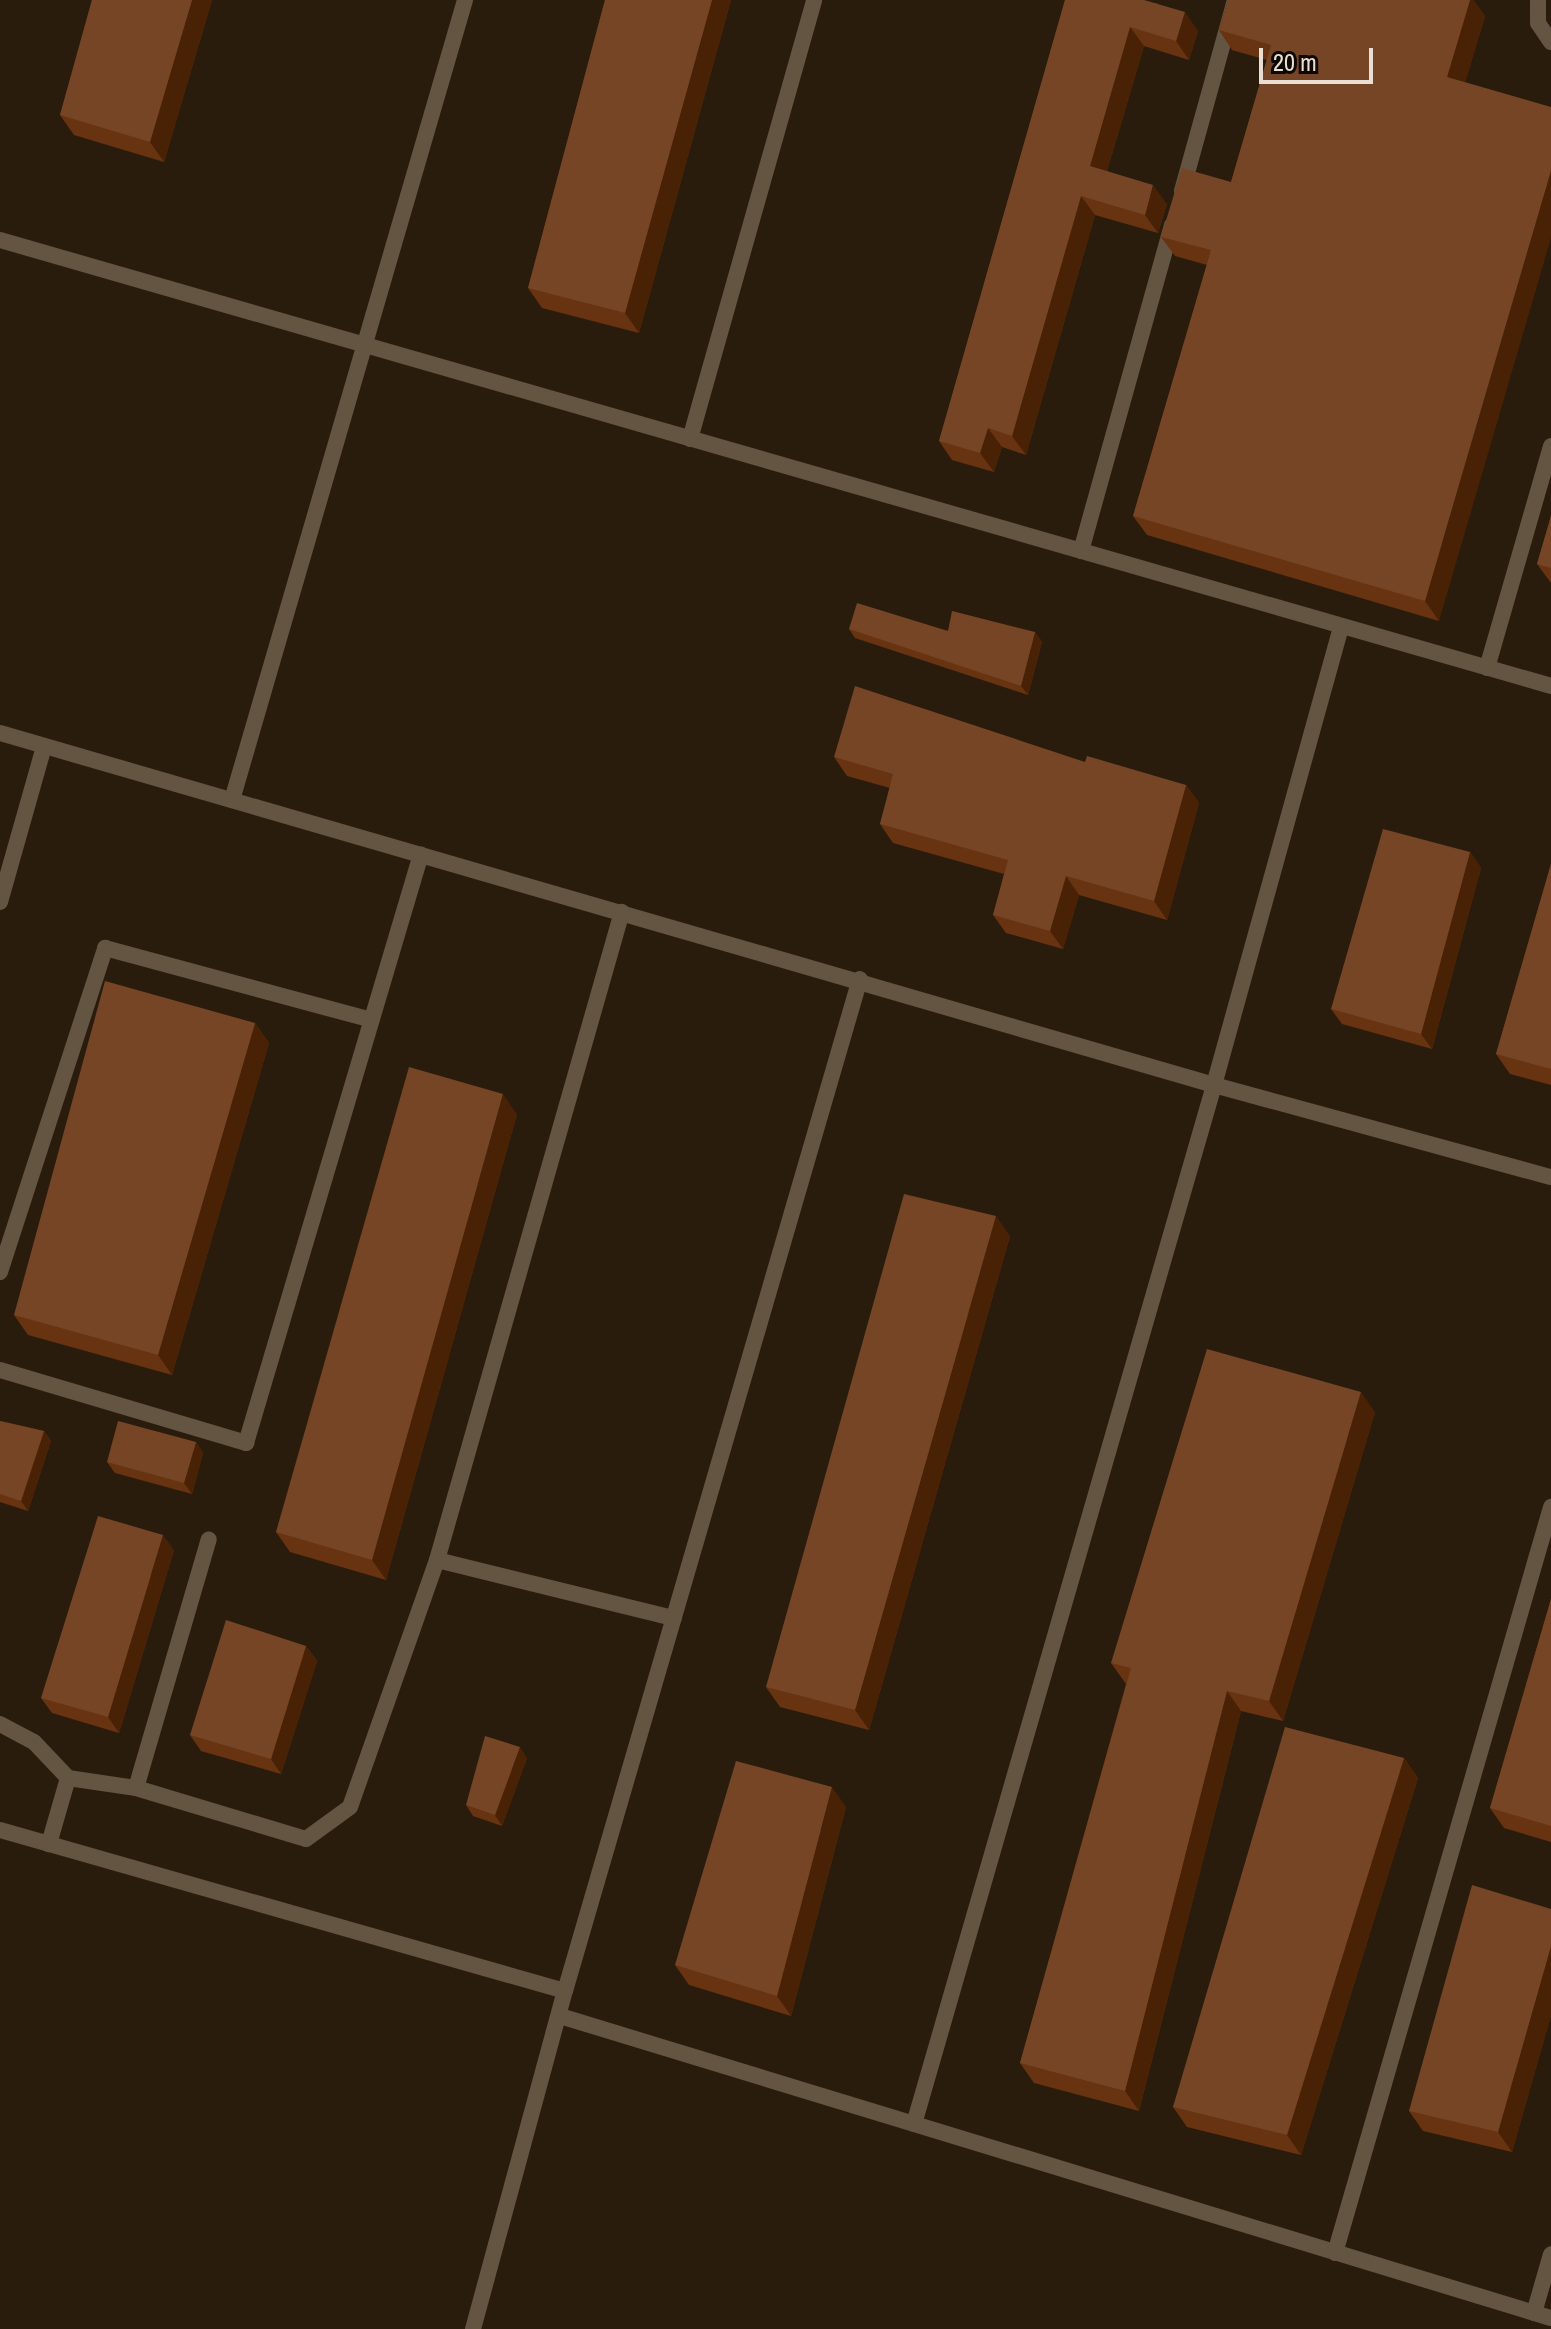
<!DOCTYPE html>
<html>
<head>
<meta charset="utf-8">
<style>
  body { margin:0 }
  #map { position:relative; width:1551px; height:2329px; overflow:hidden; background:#2a1c0c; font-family:"Archivo Narrow",sans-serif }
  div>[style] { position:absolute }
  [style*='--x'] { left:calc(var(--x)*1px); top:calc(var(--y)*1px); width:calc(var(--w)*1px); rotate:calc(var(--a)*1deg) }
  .lane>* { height:16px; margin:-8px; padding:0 8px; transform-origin:8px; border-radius:8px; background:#645442 }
  .wall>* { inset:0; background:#673311 }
  .shaded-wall>* { inset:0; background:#492206 }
  .building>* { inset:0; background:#754526 }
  span { translate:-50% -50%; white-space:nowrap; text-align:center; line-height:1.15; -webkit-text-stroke:6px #0e0803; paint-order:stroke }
  .scale { position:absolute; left:1259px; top:48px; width:114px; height:36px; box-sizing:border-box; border:4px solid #e8ded4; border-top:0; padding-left:10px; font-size:24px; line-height:28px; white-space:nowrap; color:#e8ded4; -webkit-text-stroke:6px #0e0803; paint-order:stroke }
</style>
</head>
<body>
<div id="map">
  <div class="lane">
    <div style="--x:1538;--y:0;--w:23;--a:90"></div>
    <div style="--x:1538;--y:23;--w:23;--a:56"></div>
    <div style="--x:1182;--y:191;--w:198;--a:-74.5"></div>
    <div style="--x:0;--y:240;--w:1614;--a:16.04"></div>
    <div style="--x:690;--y:439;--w:456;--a:-74.2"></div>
    <div style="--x:1081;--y:551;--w:338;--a:-74.4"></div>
    <div style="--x:1487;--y:668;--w:231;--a:-73.9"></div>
    <div style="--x:0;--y:733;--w:1264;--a:16.17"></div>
    <div style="--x:1214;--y:1085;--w:349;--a:15.3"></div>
    <div style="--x:232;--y:800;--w:833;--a:-73.76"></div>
    <div style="--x:0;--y:902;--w:162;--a:-74.2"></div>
    <div style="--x:0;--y:1272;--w:341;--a:-72"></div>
    <div style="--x:105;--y:948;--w:276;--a:15.1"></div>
    <div style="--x:0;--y:1370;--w:257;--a:16.5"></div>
    <div style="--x:246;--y:1443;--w:614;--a:-73.45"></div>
    <div style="--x:437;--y:1560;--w:674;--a:-74.07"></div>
    <div style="--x:0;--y:1724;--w:38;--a:28"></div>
    <div style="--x:34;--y:1742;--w:50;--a:46.6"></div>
    <div style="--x:68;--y:1778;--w:69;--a:106.1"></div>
    <div style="--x:68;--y:1778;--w:69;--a:8.4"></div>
    <div style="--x:136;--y:1788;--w:259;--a:-73.7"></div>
    <div style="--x:136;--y:1788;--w:177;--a:16.7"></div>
    <div style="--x:306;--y:1839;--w:54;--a:-36"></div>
    <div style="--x:350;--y:1807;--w:262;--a:-70.6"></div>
    <div style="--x:437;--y:1560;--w:244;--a:13.8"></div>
    <div style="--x:0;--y:1830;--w:587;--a:15.91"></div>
    <div style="--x:560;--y:2016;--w:1036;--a:16.95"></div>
    <div style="--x:914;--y:2124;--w:1081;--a:-73.89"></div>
    <div style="--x:1214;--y:1085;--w:476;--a:-74.5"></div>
    <div style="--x:1335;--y:2253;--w:777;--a:-73.85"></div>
    <div style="--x:1534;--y:2313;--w:61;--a:-73.9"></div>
    <div style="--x:473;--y:2329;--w:350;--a:-74.8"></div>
    <div style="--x:565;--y:1991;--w:1054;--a:-73.75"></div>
  </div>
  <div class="wall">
    <div style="clip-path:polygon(92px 0,212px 0,164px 162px,74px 135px,60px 115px)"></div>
    <div style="clip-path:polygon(605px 0,731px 0,639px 333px,542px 308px,528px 288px)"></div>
    <div style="clip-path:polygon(1065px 0,1156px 3px,1198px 31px,1189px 60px,1144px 46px,1107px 171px,1167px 204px,1158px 233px,1095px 215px,1026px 455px,1002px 447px,994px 472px,952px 460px,939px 441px)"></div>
    <div style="clip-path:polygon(1228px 0,1473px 0,1485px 16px,1465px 82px,1439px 621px,1147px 535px,1133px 516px,1207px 265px,1175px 256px,1161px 237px,1231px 182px,1267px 60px,1232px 50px,1219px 30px)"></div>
    <div style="clip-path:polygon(1551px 516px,1551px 583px,1537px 564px)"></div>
    <div style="clip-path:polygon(849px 629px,1035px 632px,1042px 642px,1028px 695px,855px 638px)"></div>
    <div style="clip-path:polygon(834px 757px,1186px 785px,1199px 803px,1167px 920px,1079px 895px,1063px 949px,1006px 933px,993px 915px,1004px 874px,893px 843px,880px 824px,890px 788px,847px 776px)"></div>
    <div style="clip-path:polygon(1470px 852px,1481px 868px,1432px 1049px,1342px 1024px,1331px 1009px)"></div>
    <div style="clip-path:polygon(1551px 864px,1551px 1085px,1510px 1074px,1496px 1054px)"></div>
    <div style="clip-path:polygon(255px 1023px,269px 1043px,172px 1375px,28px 1335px,14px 1315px)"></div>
    <div style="clip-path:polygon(517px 1114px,386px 1580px,290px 1552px,276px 1532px)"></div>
    <div style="clip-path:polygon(1010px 1236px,869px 1730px,780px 1707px,766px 1687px)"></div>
    <div style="clip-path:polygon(1375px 1412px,1283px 1721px,1241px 1711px,1139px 2111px,1034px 2083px,1020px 2063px,1126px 1684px,1111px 1663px)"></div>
    <div style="clip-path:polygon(0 1421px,44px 1431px,51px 1441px,28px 1511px,0 1502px)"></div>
    <div style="clip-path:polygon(196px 1442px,203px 1453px,192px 1494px,115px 1473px,107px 1462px)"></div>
    <div style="clip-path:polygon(174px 1550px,119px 1733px,52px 1713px,41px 1698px)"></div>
    <div style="clip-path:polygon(1551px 1599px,1551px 1842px,1504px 1828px,1490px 1808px)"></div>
    <div style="clip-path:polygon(306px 1646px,317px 1661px,281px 1774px,201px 1751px,190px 1735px)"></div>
    <div style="clip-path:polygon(527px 1758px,502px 1826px,473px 1816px,466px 1805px)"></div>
    <div style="clip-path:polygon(1404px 1758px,1418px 1778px,1301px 2155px,1187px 2127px,1173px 2107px)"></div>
    <div style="clip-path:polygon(846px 1807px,791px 2016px,689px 1985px,675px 1965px)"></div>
    <div style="clip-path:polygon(1551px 1909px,1551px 2015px,1512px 2152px,1423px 2131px,1409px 2111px)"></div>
  </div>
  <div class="shaded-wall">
    <div style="clip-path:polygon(192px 0,212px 0,164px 162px,150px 142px)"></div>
    <div style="clip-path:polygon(712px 0,731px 0,639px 333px,625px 313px)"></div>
    <div style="clip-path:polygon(1470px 0,1473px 0,1485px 16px,1461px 97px,1447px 77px)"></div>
    <div style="clip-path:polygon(1185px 12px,1198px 31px,1189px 60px,1176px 41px)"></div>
    <div style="clip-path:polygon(1130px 27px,1144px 46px,1103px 185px,1090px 166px)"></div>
    <div style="clip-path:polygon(1551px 171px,1551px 238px,1439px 621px,1425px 601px)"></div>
    <div style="clip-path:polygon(1153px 185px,1167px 204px,1158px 233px,1145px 215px)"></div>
    <div style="clip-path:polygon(1081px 196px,1095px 215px,1026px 455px,1012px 436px)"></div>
    <div style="clip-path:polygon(988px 428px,1002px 447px,994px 472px,980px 453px)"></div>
    <div style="clip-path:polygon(1035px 632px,1042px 642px,1028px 695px,1021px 686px)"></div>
    <div style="clip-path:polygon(1186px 785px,1199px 803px,1167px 920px,1154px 901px)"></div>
    <div style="clip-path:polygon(1470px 852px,1481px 868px,1432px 1049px,1421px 1034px)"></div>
    <div style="clip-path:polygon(1066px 876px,1079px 895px,1063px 949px,1050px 931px)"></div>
    <div style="clip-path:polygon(255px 1023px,269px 1043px,172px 1375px,158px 1355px)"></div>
    <div style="clip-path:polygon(503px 1094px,517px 1114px,386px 1580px,372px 1560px)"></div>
    <div style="clip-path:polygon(996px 1216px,1010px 1236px,869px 1730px,855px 1710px)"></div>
    <div style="clip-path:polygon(1361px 1392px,1375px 1412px,1283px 1721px,1269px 1701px)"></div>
    <div style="clip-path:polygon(44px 1431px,51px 1441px,28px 1511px,21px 1501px)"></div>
    <div style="clip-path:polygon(196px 1442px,203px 1453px,192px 1494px,184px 1483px)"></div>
    <div style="clip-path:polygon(163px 1535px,174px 1550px,119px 1733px,108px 1717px)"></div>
    <div style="clip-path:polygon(306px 1646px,317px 1661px,281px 1774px,271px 1759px)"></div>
    <div style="clip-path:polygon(1227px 1691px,1241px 1711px,1139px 2111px,1125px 2091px)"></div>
    <div style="clip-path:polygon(520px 1747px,527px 1758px,502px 1826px,495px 1815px)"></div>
    <div style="clip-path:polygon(1404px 1758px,1418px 1778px,1301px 2155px,1287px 2135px)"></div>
    <div style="clip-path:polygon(832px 1787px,846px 1807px,791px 2016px,777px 1996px)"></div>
    <div style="clip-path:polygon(1551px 1946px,1551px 2015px,1512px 2152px,1498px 2132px)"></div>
  </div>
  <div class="building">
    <div style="clip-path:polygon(92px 0,192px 0,150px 142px,60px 115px)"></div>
    <div style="clip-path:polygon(605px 0,712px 0,625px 313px,528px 288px)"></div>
    <div style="clip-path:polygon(1065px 0,1144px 0,1185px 12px,1176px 41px,1130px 27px,1090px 166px,1153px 185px,1145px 215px,1081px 196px,1012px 436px,988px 428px,980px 453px,939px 441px)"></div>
    <div style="clip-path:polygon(1228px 0,1470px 0,1447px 77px,1551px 107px,1551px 171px,1425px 601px,1133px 516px,1211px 250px,1161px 237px,1182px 168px,1231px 182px,1271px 45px,1219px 30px)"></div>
    <div style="clip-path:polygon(1551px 516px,1551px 568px,1537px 564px)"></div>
    <div style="clip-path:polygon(857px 603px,948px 631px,952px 611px,1035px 632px,1021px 686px,849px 629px)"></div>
    <div style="clip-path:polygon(855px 686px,1085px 762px,1087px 756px,1186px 785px,1154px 901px,1066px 876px,1050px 931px,993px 915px,1008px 860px,880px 824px,893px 774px,834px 757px)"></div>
    <div style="clip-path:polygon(1383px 829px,1470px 852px,1421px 1034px,1331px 1009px)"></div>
    <div style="clip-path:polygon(1551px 864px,1551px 1069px,1496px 1054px)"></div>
    <div style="clip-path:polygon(105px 981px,255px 1023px,158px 1355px,14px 1315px)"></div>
    <div style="clip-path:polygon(409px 1067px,503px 1094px,372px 1560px,276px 1532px)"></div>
    <div style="clip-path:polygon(904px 1194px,996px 1216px,855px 1710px,766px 1687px)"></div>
    <div style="clip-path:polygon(1207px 1349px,1361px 1392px,1269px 1701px,1227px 1691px,1125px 2091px,1020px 2063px,1131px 1668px,1111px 1663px)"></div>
    <div style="clip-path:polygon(0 1421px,44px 1431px,21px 1501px,0 1494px)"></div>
    <div style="clip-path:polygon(118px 1421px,196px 1442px,184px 1483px,107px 1462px)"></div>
    <div style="clip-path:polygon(98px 1516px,163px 1535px,108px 1717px,41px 1698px)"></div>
    <div style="clip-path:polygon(1551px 1599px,1551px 1826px,1490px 1808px)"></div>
    <div style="clip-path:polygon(226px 1620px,306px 1646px,271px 1759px,190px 1735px)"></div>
    <div style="clip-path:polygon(1285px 1727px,1404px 1758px,1287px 2135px,1173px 2107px)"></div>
    <div style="clip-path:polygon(485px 1736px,520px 1747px,495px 1815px,466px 1805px)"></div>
    <div style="clip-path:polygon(736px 1761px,832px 1787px,777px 1996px,675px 1965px)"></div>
    <div style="clip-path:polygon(1472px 1885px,1551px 1909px,1551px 1946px,1498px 2132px,1409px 2111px)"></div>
  </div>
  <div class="scale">20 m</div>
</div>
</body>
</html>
